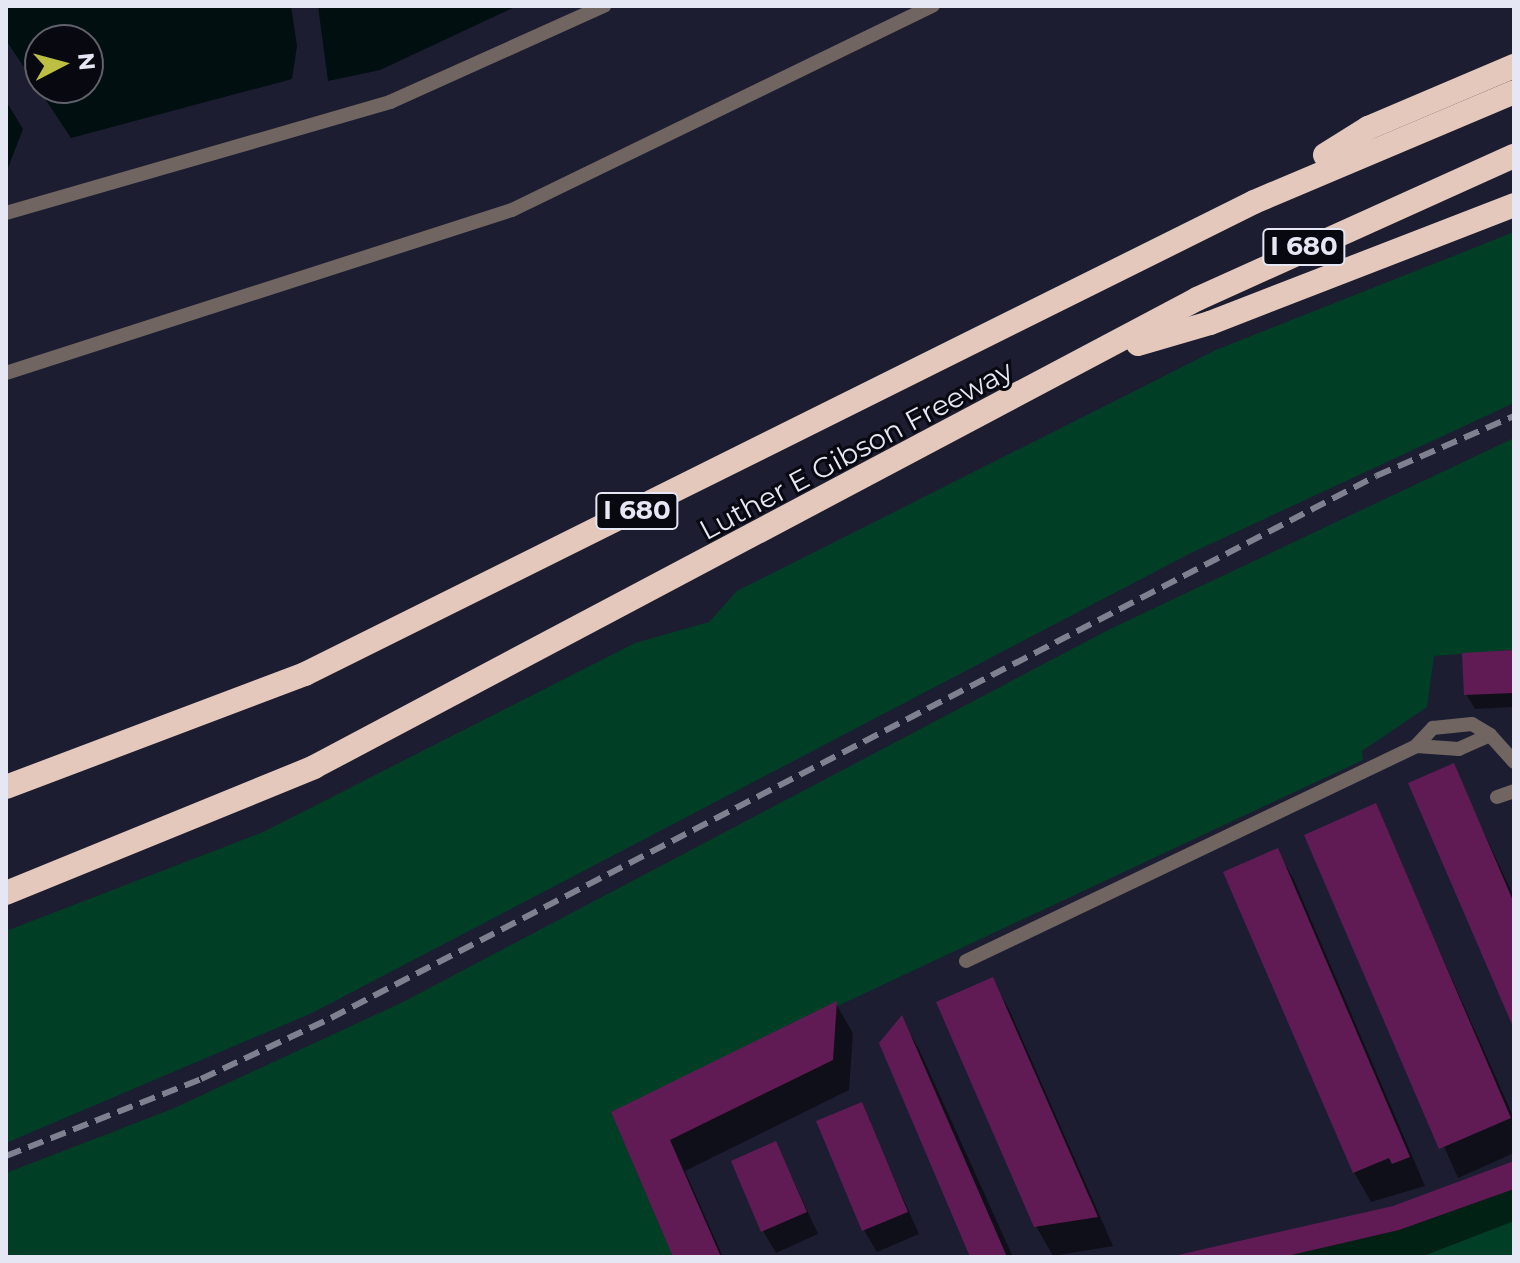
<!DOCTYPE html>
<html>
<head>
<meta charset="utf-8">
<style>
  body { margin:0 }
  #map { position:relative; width:1520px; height:1263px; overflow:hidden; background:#1c1d30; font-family:Montserrat,sans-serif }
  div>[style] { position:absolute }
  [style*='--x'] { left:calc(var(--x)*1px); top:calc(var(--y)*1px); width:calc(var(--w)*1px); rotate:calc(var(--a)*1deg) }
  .green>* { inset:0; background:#003e26 }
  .water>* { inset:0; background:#010f11 }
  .shadow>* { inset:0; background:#0007 }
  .building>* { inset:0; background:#601b55 }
  .service>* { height:14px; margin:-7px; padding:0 7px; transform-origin:7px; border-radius:7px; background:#706560 }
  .motorway>* { height:24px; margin:-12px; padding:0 12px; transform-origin:12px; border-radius:12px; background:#e4c8bb }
  .rail>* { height:6px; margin-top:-3px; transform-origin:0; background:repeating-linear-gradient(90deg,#7f8090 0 16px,transparent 0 24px) }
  span { translate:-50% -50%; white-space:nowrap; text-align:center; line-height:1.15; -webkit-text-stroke:6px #080810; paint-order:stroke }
  .shield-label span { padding:2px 6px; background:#080810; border:2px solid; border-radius:6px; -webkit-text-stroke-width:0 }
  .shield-label { font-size:26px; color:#e5e7f4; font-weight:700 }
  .street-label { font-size:28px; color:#e5e7f4 }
  .frame { position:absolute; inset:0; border:8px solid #e5e7f4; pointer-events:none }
  .north { position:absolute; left:24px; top:24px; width:80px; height:80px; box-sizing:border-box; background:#080810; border:2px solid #60616b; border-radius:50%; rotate:84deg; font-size:22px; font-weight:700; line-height:32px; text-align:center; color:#e5e7f4 }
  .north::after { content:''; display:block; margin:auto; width:28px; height:36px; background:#bdbf43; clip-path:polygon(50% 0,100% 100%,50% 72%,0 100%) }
</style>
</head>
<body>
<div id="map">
  <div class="green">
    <div style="clip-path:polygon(1514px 232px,1514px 403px,1191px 553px,312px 1013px,6px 1143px,6px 931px,263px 832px,635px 643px,709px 622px,737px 591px,1216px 350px)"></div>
    <div style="clip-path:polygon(1514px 438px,1514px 650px,1434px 656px,1427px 707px,1362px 751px,1363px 760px,611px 1112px,673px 1257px,6px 1257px,6px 1173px,172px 1109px,403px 1002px,1110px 629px)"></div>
    <div style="clip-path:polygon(1514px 1189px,1514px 1257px,1283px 1257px,1399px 1230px)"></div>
  </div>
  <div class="water">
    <div style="clip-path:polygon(evenodd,6px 6px,291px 6px,297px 46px,292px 79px,71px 138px,6px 40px,6px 6px,40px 40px,88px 40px,88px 88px,40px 88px,40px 40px)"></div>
    <div style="clip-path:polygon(318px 6px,517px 6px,380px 70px,328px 81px)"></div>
    <div style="clip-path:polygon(6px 101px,23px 129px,6px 173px)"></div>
  </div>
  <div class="shadow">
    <div style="clip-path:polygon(1514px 652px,1514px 707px,1475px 709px,1466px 694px)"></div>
    <div style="clip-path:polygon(1453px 766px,1514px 897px,1514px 1024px)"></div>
    <div style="clip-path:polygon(1375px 806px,1514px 1118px,1514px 1153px,1458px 1178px,1307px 836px)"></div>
    <div style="clip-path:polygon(1277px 850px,1294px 880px,1425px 1186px,1371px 1202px,1354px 1172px)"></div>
    <div style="clip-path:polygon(992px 980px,1009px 1009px,1113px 1246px,1053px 1256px,1036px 1226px)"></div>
    <div style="clip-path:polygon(836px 1004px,853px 1033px,849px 1090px,685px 1171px,723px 1257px,675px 1257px,613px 1113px)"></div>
    <div style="clip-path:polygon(901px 1018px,918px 1047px,1013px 1257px,972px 1257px)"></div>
    <div style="clip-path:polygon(861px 1104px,919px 1234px,877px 1252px,864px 1230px)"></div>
    <div style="clip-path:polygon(776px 1143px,818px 1234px,776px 1253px,763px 1231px)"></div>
    <div style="clip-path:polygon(1514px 1163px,1514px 1221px,1421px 1257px,1168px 1257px,1394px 1208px)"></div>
  </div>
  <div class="building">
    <div style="clip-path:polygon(1514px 650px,1514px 693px,1464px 695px,1462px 653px)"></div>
    <div style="clip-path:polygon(1454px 763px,1514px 903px,1514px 1029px,1408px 783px)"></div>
    <div style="clip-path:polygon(1376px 803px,1511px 1118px,1439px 1149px,1304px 835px)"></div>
    <div style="clip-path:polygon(1278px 848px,1410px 1157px,1392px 1164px,1389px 1158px,1353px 1173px,1223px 872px)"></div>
    <div style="clip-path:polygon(993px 977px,1098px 1217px,1034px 1227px,936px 1002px)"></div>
    <div style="clip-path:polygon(837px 1001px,833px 1060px,670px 1140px,721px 1257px,673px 1257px,611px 1112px)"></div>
    <div style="clip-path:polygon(902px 1015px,1007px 1257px,970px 1257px,879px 1043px)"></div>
    <div style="clip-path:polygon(862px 1102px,908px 1212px,862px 1231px,816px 1121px)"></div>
    <div style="clip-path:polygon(776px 1141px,807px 1212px,761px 1232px,731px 1161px)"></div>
    <div style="clip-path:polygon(1514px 1161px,1514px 1189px,1399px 1230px,1283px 1257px,1169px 1257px,1393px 1206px)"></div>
  </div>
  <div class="service">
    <div style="--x:6;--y:213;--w:400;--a:-16.1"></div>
    <div style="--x:390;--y:102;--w:235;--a:-24.2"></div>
    <div style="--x:6;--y:373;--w:532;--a:-17.86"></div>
    <div style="--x:512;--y:210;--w:468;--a:-25.9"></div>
    <div style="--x:1490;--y:735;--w:34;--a:156"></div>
    <div style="--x:1459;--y:749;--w:43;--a:-176"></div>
    <div style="--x:1416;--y:746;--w:25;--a:-47"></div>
    <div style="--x:1433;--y:728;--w:39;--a:-6"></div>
    <div style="--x:1472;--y:724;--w:21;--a:31"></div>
    <div style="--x:1490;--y:735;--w:36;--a:48"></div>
    <div style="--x:1497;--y:797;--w:18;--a:-19"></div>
    <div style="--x:966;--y:961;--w:499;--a:-25.5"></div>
  </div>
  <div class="motorway">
    <div style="--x:1325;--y:155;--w:51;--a:-32.1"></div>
    <div style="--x:1368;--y:128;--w:159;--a:-23"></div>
    <div style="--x:1138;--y:344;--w:75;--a:-16.3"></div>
    <div style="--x:1210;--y:323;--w:326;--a:-21.2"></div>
    <div style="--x:6;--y:787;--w:320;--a:-20.7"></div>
    <div style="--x:305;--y:674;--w:1060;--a:-26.44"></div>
    <div style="--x:1254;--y:202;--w:282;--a:-22.9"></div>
    <div style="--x:6;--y:893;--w:333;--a:-22.2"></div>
    <div style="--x:314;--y:767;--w:999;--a:-27.92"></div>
    <div style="--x:1197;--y:299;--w:348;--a:-24.3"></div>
  </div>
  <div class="rail">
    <div style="--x:6;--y:1156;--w:210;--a:-21.5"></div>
    <div style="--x:201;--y:1079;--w:144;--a:-25.1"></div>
    <div style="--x:331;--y:1018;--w:1177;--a:-27.41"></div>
    <div style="--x:1376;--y:476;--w:150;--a:-23.5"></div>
  </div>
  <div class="shield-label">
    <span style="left:1304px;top:247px">I 680</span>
    <span style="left:637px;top:511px">I 680</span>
  </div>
  <div class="street-label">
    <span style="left:856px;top:450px;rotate:-28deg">Luther E Gibson Freeway</span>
  </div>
  <div class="frame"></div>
  <div class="north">N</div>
</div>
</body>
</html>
